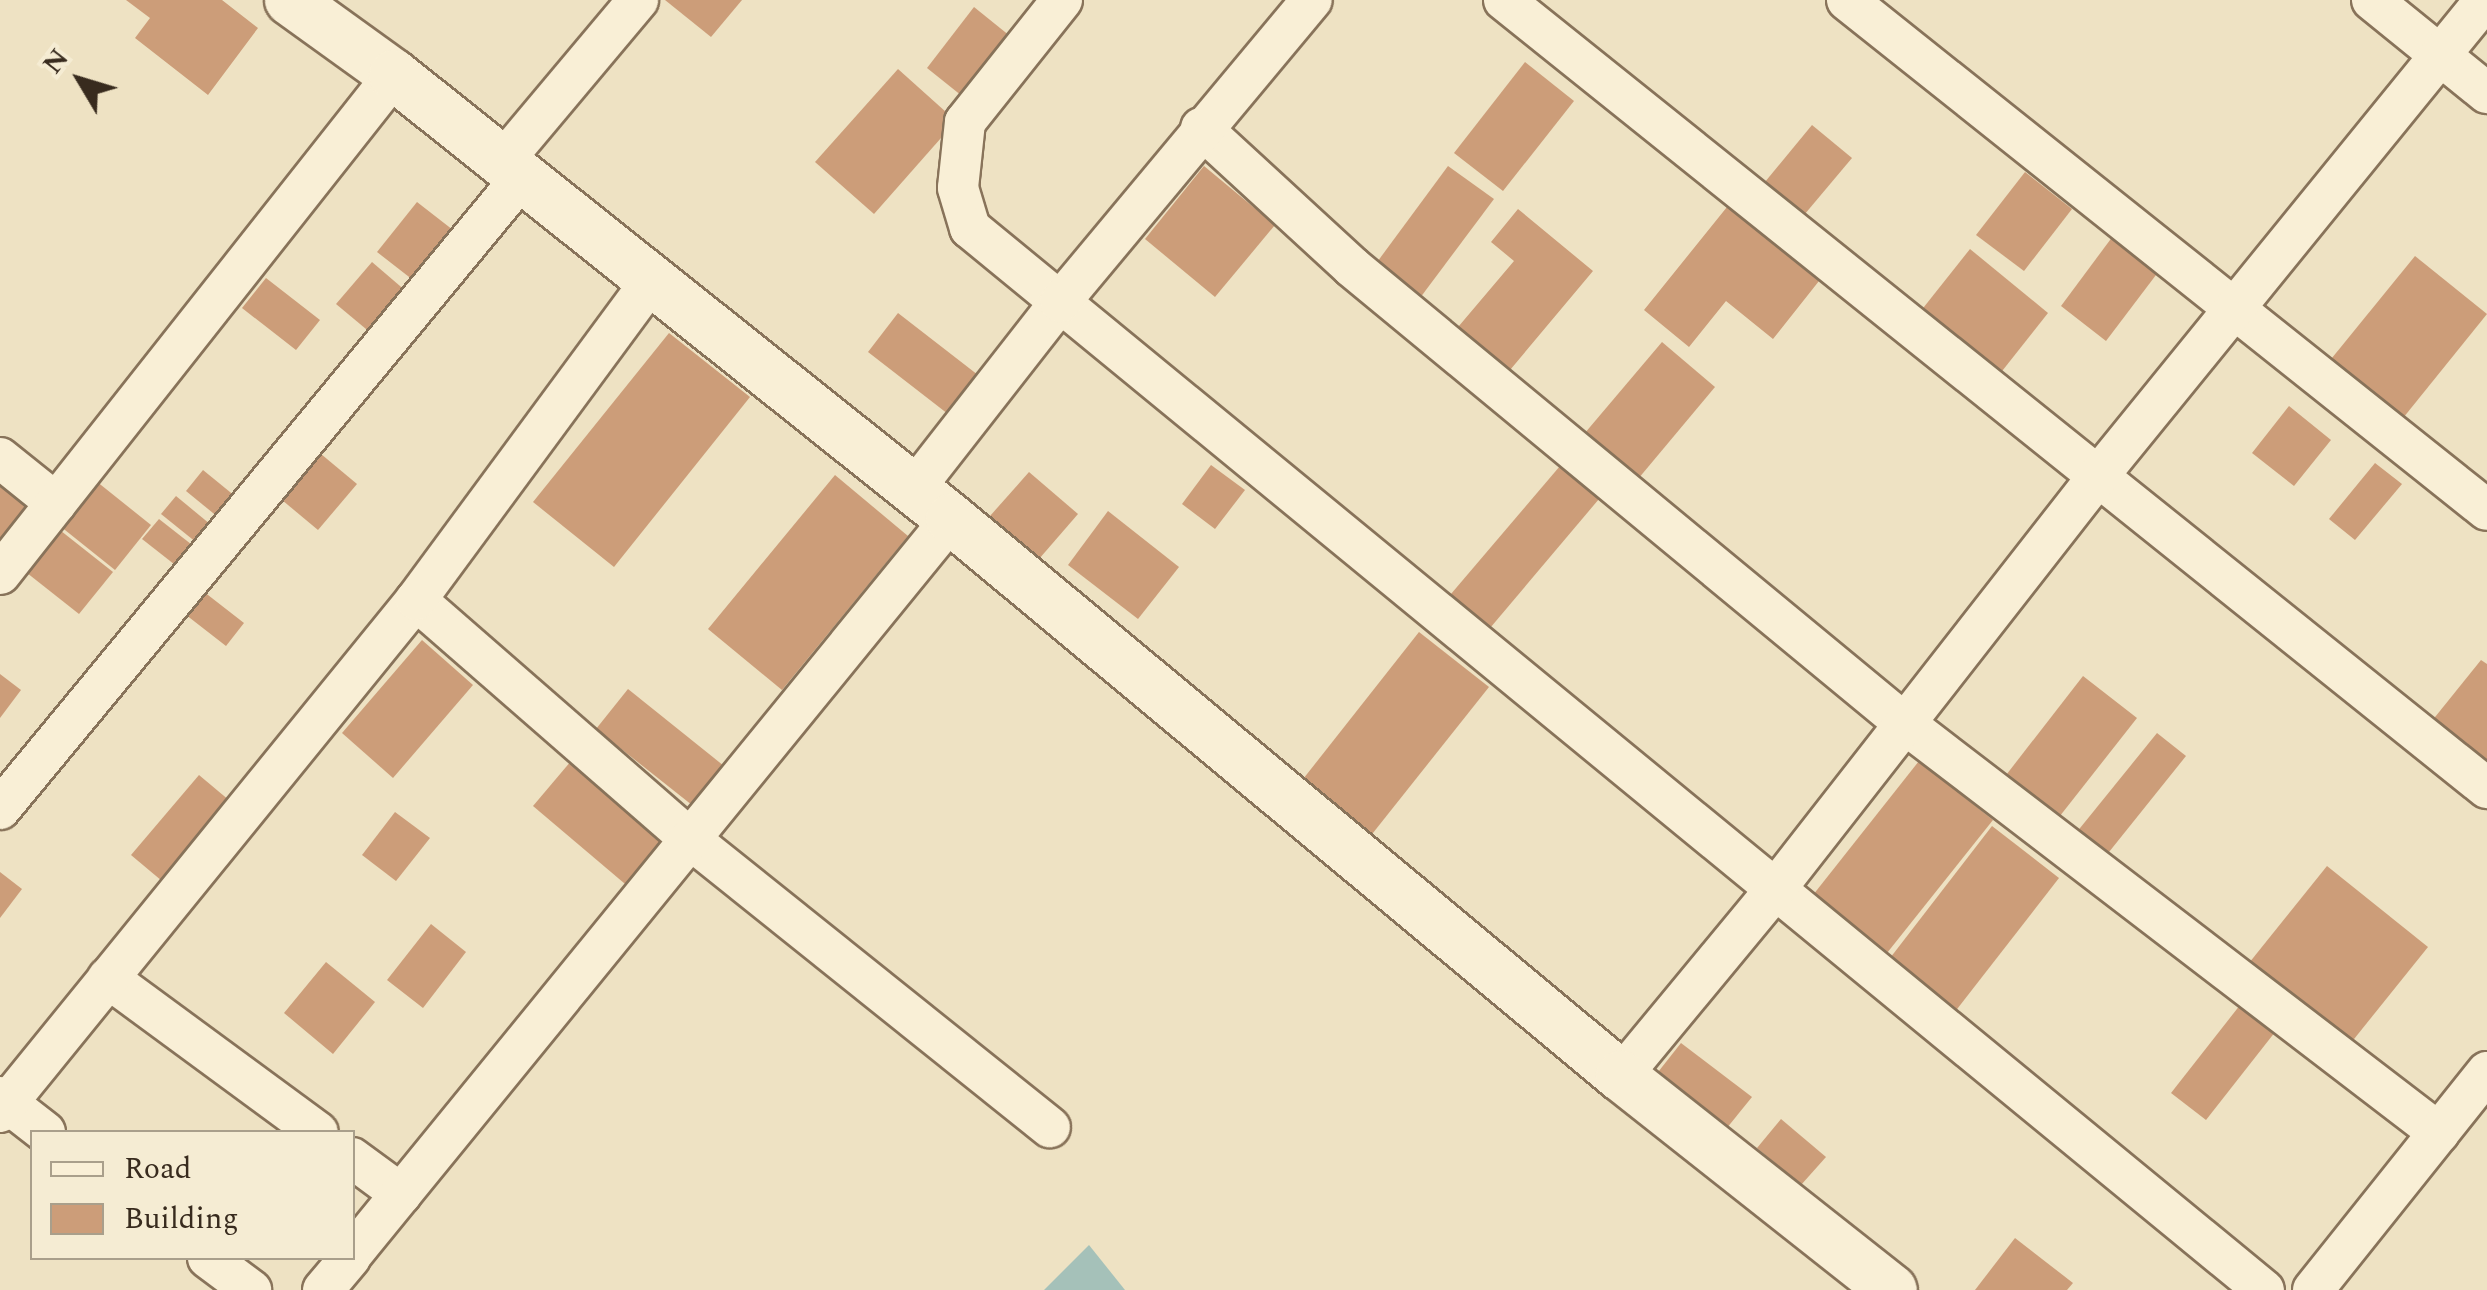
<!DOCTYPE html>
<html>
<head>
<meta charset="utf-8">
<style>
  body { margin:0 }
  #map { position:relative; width:2487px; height:1290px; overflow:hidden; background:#eee2c3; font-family:Spectral,serif }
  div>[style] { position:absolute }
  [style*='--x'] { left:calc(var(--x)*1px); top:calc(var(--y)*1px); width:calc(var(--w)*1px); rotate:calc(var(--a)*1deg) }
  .water>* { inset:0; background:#a5c1b9 }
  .building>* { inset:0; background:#cc9d79 }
  .roads { filter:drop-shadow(2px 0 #88735a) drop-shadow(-2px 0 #88735a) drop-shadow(0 2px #88735a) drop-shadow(0 -2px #88735a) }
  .minor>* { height:40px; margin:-20px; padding:0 20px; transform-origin:20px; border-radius:20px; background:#f9efd6 }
  .tertiary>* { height:50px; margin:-25px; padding:0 25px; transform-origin:25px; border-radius:25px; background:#f9efd6 }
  span { translate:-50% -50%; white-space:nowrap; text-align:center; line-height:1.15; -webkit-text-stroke:8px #f5ecd3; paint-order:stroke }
  .legend { position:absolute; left:30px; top:1130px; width:325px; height:130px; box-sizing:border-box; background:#f5ecd3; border:2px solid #a99f8b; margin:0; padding:12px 18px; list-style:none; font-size:30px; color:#382b1e }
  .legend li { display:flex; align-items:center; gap:20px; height:50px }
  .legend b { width:50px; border:2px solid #a99f8b }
  .north { position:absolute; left:30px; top:30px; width:100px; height:100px; -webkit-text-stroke:8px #f5ecd3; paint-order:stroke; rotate:308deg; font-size:28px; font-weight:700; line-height:40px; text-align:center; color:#382b1e }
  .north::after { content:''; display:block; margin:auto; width:35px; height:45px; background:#382b1e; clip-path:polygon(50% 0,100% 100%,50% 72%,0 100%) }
</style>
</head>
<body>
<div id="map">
  <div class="water">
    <div style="clip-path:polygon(1089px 1245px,1125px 1290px,1044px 1290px)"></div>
  </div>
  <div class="building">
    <div style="clip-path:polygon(126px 0,222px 0,258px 28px,208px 95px,135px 38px,150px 18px)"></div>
    <div style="clip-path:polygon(665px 0,742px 0,711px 37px)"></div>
    <div style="clip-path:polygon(974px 7px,1020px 44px,972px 104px,927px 68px)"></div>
    <div style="clip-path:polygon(1525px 62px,1574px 101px,1503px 191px,1454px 153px)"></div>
    <div style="clip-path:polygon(898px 69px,956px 121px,874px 214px,815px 162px)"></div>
    <div style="clip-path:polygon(1812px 125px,1852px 158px,1799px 221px,1760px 188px)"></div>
    <div style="clip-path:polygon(1204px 166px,1275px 225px,1215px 297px,1145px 239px)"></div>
    <div style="clip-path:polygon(1448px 166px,1494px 199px,1417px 302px,1372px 269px)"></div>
    <div style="clip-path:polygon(2025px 172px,2072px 209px,2024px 271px,1976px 235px)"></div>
    <div style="clip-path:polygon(417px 202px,453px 230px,413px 280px,377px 252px)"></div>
    <div style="clip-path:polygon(1727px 207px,1819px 281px,1773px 339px,1726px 301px,1689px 347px,1644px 310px)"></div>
    <div style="clip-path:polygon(1518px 209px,1593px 271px,1505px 376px,1453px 333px,1514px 261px,1491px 242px)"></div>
    <div style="clip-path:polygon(2113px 236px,2159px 271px,2106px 341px,2061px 306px)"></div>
    <div style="clip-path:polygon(1970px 249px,2048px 313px,1995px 380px,1916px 317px)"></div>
    <div style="clip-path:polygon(2415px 256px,2487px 314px,2395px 428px,2323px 369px)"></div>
    <div style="clip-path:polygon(372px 262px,407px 292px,372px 334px,336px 304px)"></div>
    <div style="clip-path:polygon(266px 278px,320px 320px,296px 350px,242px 308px)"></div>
    <div style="clip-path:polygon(898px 313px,978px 375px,948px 414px,868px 352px)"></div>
    <div style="clip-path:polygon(669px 333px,750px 397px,614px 567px,533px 502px)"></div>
    <div style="clip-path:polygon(1662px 342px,1715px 387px,1633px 485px,1579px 440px)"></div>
    <div style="clip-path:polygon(2289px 406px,2331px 440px,2294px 486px,2252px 453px)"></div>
    <div style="clip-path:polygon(315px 449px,357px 484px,318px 530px,276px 495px)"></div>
    <div style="clip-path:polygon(2375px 463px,2402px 484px,2355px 540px,2329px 519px)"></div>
    <div style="clip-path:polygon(1211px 465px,1245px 490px,1215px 529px,1182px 504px)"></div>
    <div style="clip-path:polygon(1560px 466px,1599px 499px,1485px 634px,1445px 601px)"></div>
    <div style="clip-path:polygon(203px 470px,241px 501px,224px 522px,186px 491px)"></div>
    <div style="clip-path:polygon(1029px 472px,1078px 514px,1039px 559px,990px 516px)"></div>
    <div style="clip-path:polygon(0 473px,38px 503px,0 545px)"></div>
    <div style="clip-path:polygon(835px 475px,908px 536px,782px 690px,708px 629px)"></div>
    <div style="clip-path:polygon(96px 481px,151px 525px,115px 570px,60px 526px)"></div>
    <div style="clip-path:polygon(176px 496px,216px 529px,202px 547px,161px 514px)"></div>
    <div style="clip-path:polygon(1108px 511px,1179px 567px,1138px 619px,1068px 565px)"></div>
    <div style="clip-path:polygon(159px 519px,196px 548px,179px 568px,142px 539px)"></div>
    <div style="clip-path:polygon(56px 527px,113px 572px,79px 614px,22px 569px)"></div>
    <div style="clip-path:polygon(199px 588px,244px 623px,226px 646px,181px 611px)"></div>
    <div style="clip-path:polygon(1419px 632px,1489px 687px,1365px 843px,1296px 788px)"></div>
    <div style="clip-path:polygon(422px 640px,473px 685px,393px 778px,342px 733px)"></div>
    <div style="clip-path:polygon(2481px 660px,2487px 664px,2487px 777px,2423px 732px)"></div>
    <div style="clip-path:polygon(0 674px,21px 690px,0 718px)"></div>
    <div style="clip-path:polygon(2083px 676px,2137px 718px,2056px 821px,2003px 779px)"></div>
    <div style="clip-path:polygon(628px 689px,729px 770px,697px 809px,596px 729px)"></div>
    <div style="clip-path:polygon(2157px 733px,2186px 756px,2101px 862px,2072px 838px)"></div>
    <div style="clip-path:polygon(577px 754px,675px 837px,631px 889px,533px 806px)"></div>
    <div style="clip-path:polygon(1919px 761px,1993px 820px,1887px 953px,1813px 895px)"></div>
    <div style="clip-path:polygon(199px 775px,230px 801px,162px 881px,131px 855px)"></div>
    <div style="clip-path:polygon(395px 812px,430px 838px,396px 881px,362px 855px)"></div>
    <div style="clip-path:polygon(1992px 826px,2059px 878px,1954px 1013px,1887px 962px)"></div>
    <div style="clip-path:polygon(2327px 866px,2428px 947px,2342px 1054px,2241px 973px)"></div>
    <div style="clip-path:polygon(0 872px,22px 889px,0 918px)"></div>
    <div style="clip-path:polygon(431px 924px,466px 952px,423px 1008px,387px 980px)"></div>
    <div style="clip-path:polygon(326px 962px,375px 1002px,333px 1054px,284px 1013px)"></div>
    <div style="clip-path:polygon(2244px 1000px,2279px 1027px,2206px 1120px,2171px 1093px)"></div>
    <div style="clip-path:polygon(1681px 1043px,1752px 1097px,1722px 1134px,1651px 1081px)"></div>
    <div style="clip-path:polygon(1781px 1119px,1826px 1157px,1801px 1185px,1757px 1148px)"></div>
    <div style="clip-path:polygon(2015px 1238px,2073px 1283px,2067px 1290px,1975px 1290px)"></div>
  </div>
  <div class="roads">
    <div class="minor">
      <div style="--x:1062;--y:0;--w:156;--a:128.5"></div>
      <div style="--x:965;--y:122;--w:66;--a:96.1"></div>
      <div style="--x:958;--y:188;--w:42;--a:73.3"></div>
      <div style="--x:970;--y:228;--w:1674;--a:39.38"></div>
      <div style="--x:1504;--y:0;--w:1260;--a:38.72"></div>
      <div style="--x:1847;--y:0;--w:818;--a:38.55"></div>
      <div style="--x:2372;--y:0;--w:148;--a:39"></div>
      <div style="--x:1201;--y:128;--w:205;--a:42.6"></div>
      <div style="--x:1352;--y:267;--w:716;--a:39.56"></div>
      <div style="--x:1904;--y:723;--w:674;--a:37.46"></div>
      <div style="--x:503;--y:161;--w:210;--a:-50"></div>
      <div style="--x:0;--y:458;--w:72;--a:38.8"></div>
      <div style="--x:914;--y:489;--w:237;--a:-52"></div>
      <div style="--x:1060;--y:302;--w:393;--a:-50.2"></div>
      <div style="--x:0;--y:574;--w:636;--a:-51.71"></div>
      <div style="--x:416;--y:600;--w:364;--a:41.1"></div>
      <div style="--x:690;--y:839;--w:461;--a:38.7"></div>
      <div style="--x:0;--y:809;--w:821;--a:-50.44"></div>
      <div style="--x:108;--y:978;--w:260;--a:36.3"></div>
      <div style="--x:1621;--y:1076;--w:240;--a:-50.4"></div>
      <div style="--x:1774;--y:891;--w:528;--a:-52"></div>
      <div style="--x:2099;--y:475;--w:612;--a:-50.9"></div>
      <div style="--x:0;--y:1097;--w:57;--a:37.9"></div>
      <div style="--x:0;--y:1112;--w:660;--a:-50.91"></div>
      <div style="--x:416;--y:600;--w:399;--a:-53.6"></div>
      <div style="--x:352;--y:1158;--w:61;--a:36.3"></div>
      <div style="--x:352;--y:1254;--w:948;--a:-50.82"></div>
      <div style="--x:208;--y:1258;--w:54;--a:36.7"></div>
      <div style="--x:323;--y:1290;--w:42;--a:-49.8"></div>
      <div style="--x:2313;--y:1290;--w:279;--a:-51.4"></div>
    </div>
    <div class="tertiary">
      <div style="--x:290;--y:0;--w:128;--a:35.8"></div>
      <div style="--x:394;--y:75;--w:712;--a:38.56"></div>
      <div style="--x:951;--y:519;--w:871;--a:39.74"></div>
      <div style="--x:1621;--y:1076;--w:345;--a:38.3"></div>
    </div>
  </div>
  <ul class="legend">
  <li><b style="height:12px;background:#f9efd6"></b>Road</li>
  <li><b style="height:28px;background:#cc9d79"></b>Building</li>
  </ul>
  <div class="north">N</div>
</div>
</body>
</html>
